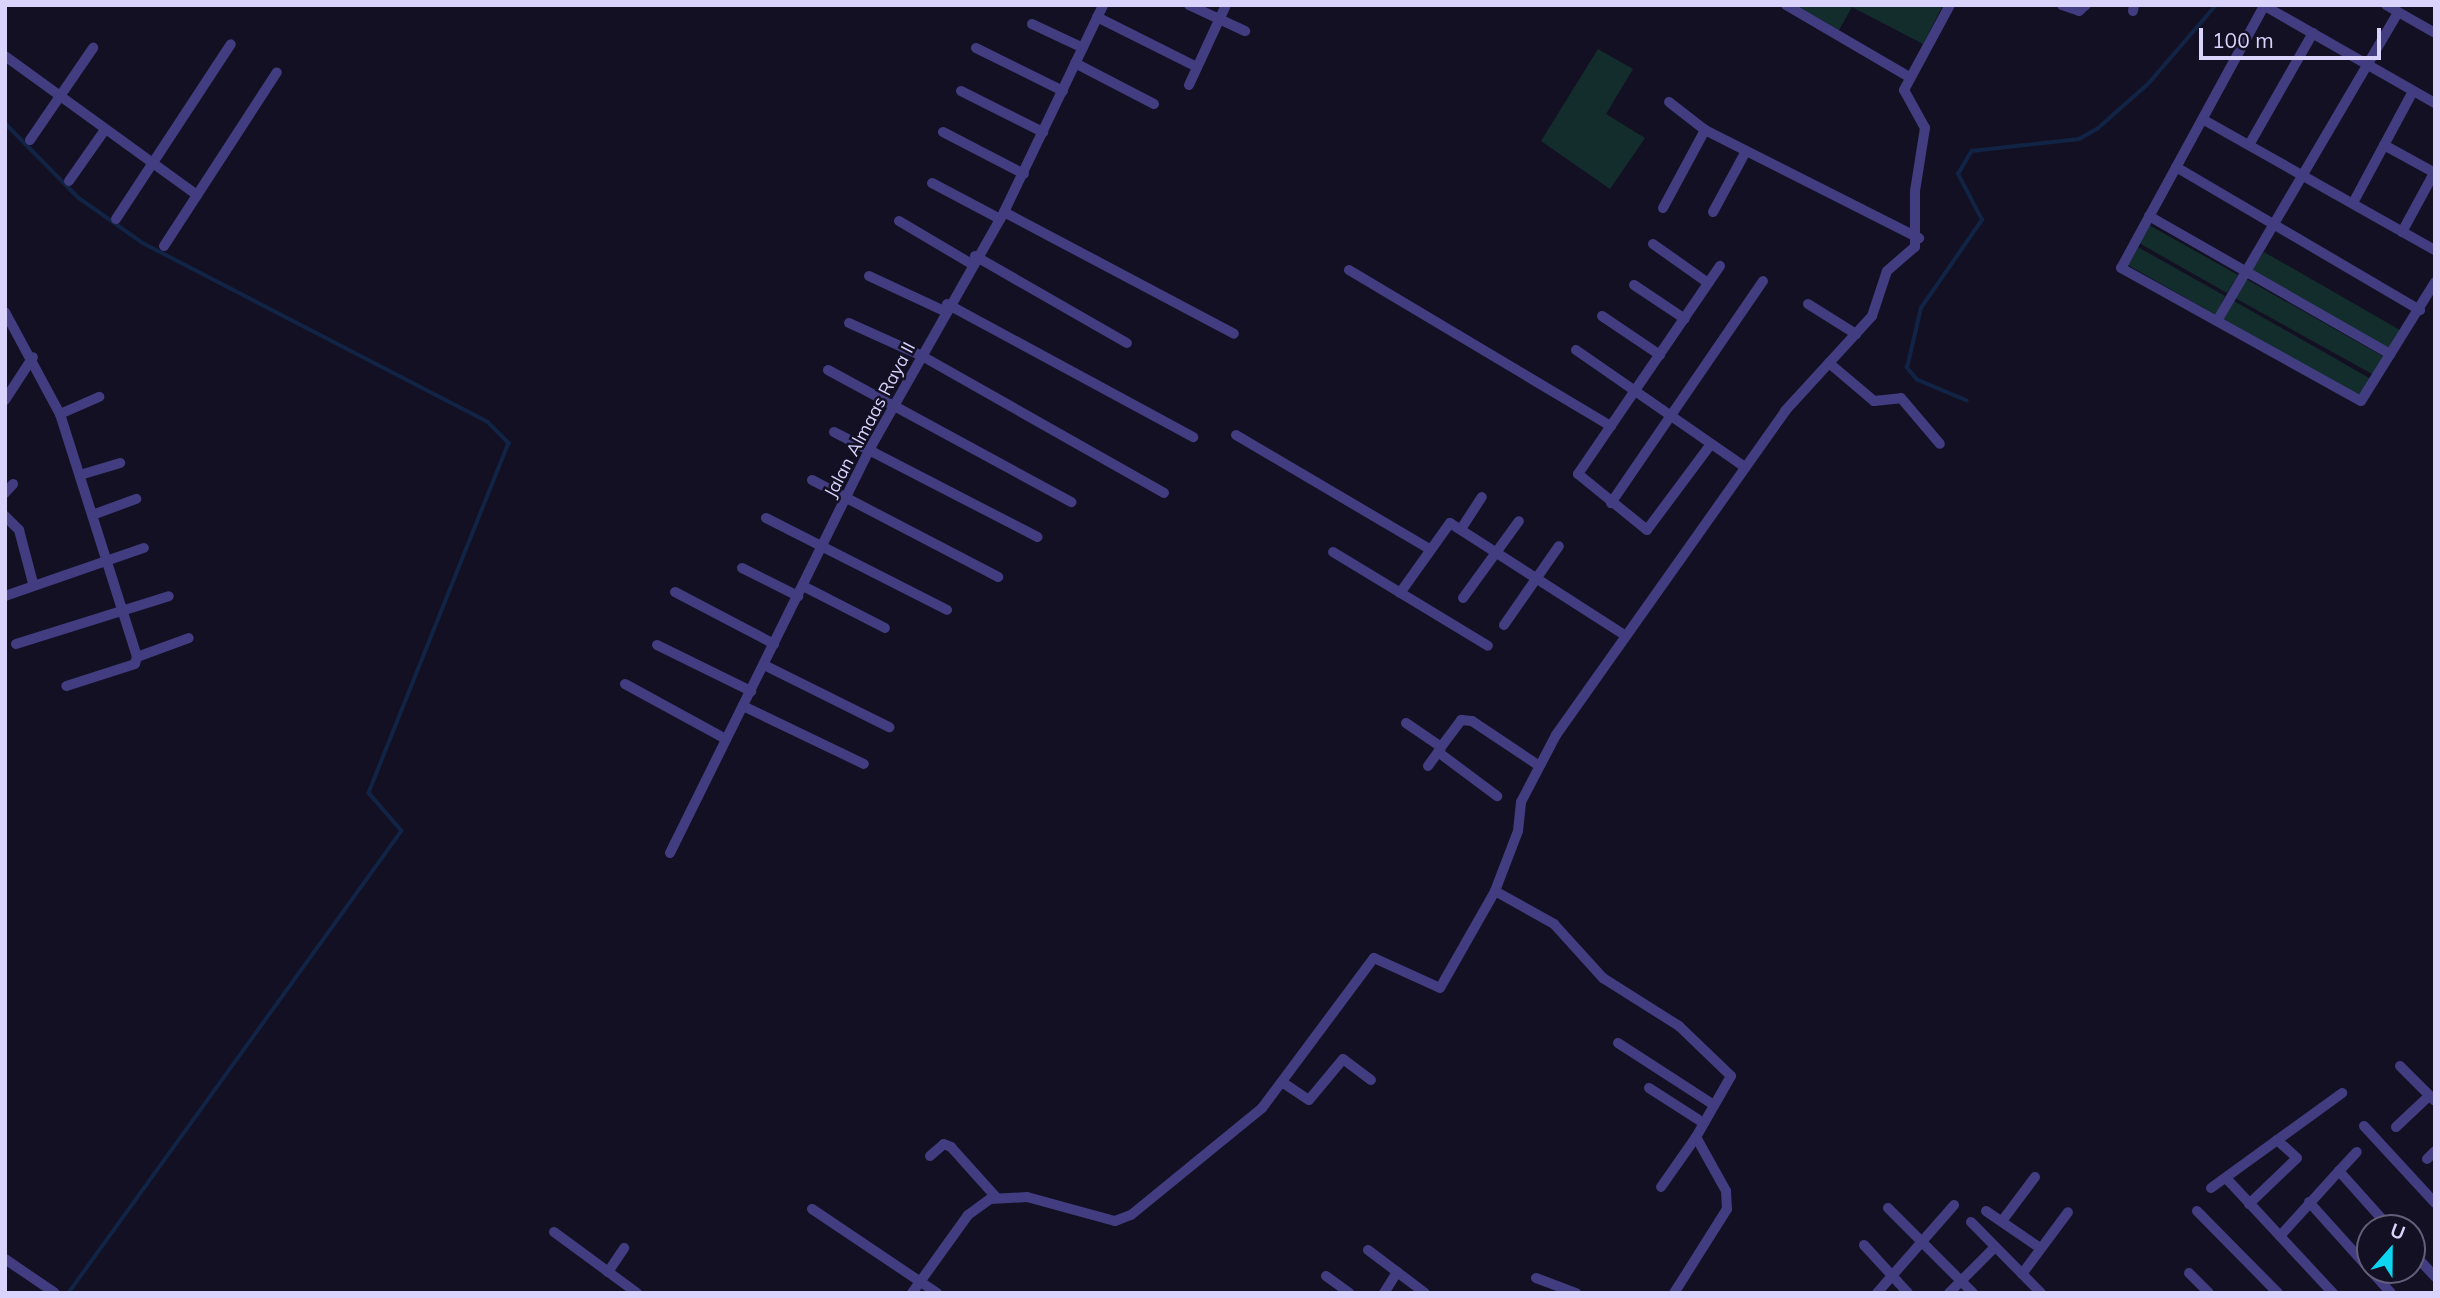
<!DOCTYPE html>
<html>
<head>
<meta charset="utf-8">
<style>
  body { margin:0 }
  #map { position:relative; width:2440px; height:1298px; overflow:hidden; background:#131023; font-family:Mulish,sans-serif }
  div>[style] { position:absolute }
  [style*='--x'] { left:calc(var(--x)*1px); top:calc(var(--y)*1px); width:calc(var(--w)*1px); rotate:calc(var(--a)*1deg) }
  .green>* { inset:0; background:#132d2d }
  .stream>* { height:3.5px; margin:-1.75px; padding:0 1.75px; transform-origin:1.75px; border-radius:1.75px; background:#112446 }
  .street>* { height:10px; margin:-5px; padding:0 5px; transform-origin:5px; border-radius:5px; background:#413d80 }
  span { translate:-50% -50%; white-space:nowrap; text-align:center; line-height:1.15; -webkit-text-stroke:5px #131023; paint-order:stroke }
  .street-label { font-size:18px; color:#dad4fd }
  .frame { position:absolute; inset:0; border:7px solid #dad4fd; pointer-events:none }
  .north { position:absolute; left:2356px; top:1214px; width:70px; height:70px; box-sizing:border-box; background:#131023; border:2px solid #635e7a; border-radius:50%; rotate:21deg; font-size:19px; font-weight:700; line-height:28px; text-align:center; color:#dad4fd }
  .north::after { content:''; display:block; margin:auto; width:24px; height:32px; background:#0dd4f0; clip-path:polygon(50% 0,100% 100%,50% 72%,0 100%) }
  .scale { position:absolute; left:2199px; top:28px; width:182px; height:32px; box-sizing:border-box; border:4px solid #dad4fd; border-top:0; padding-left:9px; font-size:21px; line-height:24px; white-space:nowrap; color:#dad4fd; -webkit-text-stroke:5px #131023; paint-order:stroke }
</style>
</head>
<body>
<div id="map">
  <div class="green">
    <div style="clip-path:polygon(1795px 5px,1943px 5px,1923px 44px,1852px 7px,1839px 30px)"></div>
    <div style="clip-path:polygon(1598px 49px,1633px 69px,1606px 114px,1645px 138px,1610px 189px,1541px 141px)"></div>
    <div style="clip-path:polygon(2149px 225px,2238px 275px,2227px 293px,2139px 243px)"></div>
    <div style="clip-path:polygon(2136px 246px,2225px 296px,2216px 315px,2126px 264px)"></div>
    <div style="clip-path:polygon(2264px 252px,2400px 330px,2389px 349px,2252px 270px)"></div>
    <div style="clip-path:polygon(2246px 279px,2384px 357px,2374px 375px,2235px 298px)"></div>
    <div style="clip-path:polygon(2234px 301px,2371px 379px,2360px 396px,2223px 320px)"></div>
  </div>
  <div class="stream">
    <div style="--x:5;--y:123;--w:105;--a:45.4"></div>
    <div style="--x:79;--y:198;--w:78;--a:35.1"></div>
    <div style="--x:143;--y:243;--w:389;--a:27.4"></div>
    <div style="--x:488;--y:422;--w:30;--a:45"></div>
    <div style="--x:509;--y:443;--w:377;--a:111.8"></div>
    <div style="--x:369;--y:793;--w:50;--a:49"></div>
    <div style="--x:402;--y:831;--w:570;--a:125.78"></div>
    <div style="--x:1967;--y:401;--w:54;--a:-157.2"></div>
    <div style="--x:1917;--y:380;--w:16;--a:-130"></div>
    <div style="--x:1907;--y:368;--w:62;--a:-76.9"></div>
    <div style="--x:1921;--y:308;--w:107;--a:-55.3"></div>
    <div style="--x:1982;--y:220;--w:52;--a:-117.6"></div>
    <div style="--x:1958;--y:174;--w:27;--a:-59"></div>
    <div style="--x:1972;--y:151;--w:108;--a:-6.4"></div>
    <div style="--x:2079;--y:139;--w:21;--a:-29"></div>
    <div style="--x:2097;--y:129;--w:69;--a:-41.5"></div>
    <div style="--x:2149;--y:83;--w:103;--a:-49.3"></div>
  </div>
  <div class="street">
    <div style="--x:1189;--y:5;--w:62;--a:24.9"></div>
    <div style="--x:1786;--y:5;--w:143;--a:30.3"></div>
    <div style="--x:2062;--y:5;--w:18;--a:19"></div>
    <div style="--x:2079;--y:11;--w:9;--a:-41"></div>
    <div style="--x:2263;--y:5;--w:198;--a:29.7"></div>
    <div style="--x:2386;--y:5;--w:56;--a:29.7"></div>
    <div style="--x:2264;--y:6;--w:298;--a:118.6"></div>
    <div style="--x:2121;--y:268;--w:274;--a:29"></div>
    <div style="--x:2361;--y:401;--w:140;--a:-58.1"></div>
    <div style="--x:2133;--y:11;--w:6;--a:-81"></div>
    <div style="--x:1097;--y:17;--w:112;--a:26.6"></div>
    <div style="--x:1032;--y:24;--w:56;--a:25.2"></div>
    <div style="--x:976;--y:48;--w:97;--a:26.3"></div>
    <div style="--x:5;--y:56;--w:237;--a:35.9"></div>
    <div style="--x:1075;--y:63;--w:89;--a:27.4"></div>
    <div style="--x:1189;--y:85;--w:88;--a:-65.2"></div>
    <div style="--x:961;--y:91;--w:92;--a:26.6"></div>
    <div style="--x:1669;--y:102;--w:46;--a:37.9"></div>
    <div style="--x:1705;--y:130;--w:240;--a:26.8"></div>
    <div style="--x:2204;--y:120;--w:265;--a:29.4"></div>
    <div style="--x:943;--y:132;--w:91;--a:27.4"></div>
    <div style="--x:30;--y:140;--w:112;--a:-55.6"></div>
    <div style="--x:2249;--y:145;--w:129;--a:-60.3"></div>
    <div style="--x:2384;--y:145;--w:58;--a:28.8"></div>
    <div style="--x:2176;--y:167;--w:283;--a:30.4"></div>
    <div style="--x:69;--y:181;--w:61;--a:-55"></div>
    <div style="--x:932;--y:183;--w:77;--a:27.9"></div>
    <div style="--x:2353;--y:203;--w:127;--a:-61.8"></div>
    <div style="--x:1663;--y:208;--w:89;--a:-61.7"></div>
    <div style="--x:1004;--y:212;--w:260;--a:27.9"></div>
    <div style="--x:1713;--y:212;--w:69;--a:-61.6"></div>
    <div style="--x:2149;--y:216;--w:278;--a:29.8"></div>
    <div style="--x:116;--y:219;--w:209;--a:-56.7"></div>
    <div style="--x:899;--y:221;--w:82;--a:30.6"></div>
    <div style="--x:2402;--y:232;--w:67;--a:-61.5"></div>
    <div style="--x:1653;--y:244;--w:67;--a:35.3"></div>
    <div style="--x:164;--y:246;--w:207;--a:-57"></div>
    <div style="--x:975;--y:256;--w:175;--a:29.8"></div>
    <div style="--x:1349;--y:270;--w:305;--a:30.8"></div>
    <div style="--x:869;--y:276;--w:83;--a:25"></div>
    <div style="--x:1634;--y:285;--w:61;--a:33.7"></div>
    <div style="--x:947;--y:304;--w:280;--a:28.4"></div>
    <div style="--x:1808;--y:304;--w:57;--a:32"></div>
    <div style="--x:5;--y:312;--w:116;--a:61.7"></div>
    <div style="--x:60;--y:414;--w:255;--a:72.4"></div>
    <div style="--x:137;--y:657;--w:7;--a:106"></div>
    <div style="--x:135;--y:664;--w:72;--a:162.3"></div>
    <div style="--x:1602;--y:316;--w:70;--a:33.9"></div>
    <div style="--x:2217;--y:321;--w:358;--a:-59.6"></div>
    <div style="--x:849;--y:323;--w:80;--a:24.3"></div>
    <div style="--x:922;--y:356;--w:278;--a:29.5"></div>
    <div style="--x:1576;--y:350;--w:206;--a:34.7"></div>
    <div style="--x:1829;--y:363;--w:59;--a:40.2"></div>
    <div style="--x:1874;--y:401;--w:27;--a:-6"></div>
    <div style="--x:1901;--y:398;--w:60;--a:49.7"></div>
    <div style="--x:828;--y:370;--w:277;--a:28.5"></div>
    <div style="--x:5;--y:400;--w:51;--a:-56.9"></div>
    <div style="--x:60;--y:414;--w:43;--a:-23.6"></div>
    <div style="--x:834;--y:432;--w:229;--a:27.3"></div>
    <div style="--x:1236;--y:435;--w:226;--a:30.5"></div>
    <div style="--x:1711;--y:444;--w:107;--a:126.7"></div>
    <div style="--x:1647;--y:530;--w:89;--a:-140.9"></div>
    <div style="--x:1578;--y:474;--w:252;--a:-55.7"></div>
    <div style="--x:80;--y:475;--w:42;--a:-16.7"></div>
    <div style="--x:812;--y:480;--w:210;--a:27.5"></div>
    <div style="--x:5;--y:493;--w:12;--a:-48"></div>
    <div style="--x:1611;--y:503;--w:269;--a:-55.6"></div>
    <div style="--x:95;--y:514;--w:44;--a:-20.1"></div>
    <div style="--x:5;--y:516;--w:20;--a:45"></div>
    <div style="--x:19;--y:530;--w:55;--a:75.2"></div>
    <div style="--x:766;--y:518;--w:203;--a:26.9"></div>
    <div style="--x:1461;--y:529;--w:38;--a:-57"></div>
    <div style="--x:1333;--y:552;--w:181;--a:31.2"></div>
    <div style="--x:742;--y:568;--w:63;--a:26.6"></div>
    <div style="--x:803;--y:586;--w:92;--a:27.1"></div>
    <div style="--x:675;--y:592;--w:112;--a:27.7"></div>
    <div style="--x:1400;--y:593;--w:86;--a:-54.5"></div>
    <div style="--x:1450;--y:523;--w:209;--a:32.7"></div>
    <div style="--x:5;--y:596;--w:147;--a:-19.1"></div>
    <div style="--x:1463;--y:598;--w:95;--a:-54"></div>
    <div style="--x:1504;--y:625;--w:96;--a:-55.2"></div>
    <div style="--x:16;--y:644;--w:160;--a:-17.4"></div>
    <div style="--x:657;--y:645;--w:105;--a:26.1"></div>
    <div style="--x:137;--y:657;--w:55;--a:-20.1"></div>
    <div style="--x:764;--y:665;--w:140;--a:26.4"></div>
    <div style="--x:625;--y:684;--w:115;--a:28.6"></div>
    <div style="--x:743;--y:706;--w:134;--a:25.6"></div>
    <div style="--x:1406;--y:723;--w:42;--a:34.4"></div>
    <div style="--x:1441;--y:747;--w:34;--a:-53"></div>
    <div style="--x:1461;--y:720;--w:11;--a:5"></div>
    <div style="--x:1472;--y:721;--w:79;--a:33.7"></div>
    <div style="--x:1438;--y:752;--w:74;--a:36.7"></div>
    <div style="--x:1428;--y:766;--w:22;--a:-54"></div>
    <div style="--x:670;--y:853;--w:449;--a:-63.7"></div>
    <div style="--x:869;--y:450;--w:274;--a:-60.4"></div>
    <div style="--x:1004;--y:212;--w:229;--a:-64.4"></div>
    <div style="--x:1495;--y:891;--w:68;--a:29.2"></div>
    <div style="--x:1554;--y:924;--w:73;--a:47.8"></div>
    <div style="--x:1603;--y:978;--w:90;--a:32.3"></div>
    <div style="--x:1679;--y:1026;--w:72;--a:43.9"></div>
    <div style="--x:1731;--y:1076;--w:70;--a:119.8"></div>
    <div style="--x:1696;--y:1137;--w:62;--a:60.9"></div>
    <div style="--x:1726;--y:1191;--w:18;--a:87"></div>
    <div style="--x:1727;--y:1209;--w:99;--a:122.2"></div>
    <div style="--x:1618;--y:1043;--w:114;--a:32.9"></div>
    <div style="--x:2400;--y:1066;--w:49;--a:45"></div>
    <div style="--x:1282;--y:1082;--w:32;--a:34"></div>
    <div style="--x:1309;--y:1100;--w:53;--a:-50.3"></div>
    <div style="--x:1343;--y:1059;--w:35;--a:37"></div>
    <div style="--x:1649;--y:1088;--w:63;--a:32.7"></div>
    <div style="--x:2364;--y:1126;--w:105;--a:47.3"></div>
    <div style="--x:2396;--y:1127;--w:45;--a:-43.2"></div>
    <div style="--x:930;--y:1156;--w:18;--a:-41"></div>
    <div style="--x:944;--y:1144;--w:8;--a:23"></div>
    <div style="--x:951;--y:1147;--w:67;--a:48"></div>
    <div style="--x:2427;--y:1159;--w:11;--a:-45"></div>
    <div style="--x:2339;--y:1171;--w:26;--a:-47"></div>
    <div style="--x:2226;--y:1178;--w:157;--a:47.1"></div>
    <div style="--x:1661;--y:1187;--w:61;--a:-55"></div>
    <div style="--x:2211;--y:1188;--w:162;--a:-35.9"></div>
    <div style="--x:2309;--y:1202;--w:122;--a:48"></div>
    <div style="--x:2249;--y:1204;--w:66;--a:-43.8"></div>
    <div style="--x:2297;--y:1158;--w:27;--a:-138"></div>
    <div style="--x:1888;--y:1208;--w:103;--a:45"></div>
    <div style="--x:1961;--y:1281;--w:48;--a:-45"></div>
    <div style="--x:812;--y:1209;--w:151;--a:33.9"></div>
    <div style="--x:1986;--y:1211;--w:65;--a:34.4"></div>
    <div style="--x:2197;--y:1211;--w:115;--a:45.4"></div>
    <div style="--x:2002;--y:1221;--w:55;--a:-53.1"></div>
    <div style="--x:1971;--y:1222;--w:100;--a:45.4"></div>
    <div style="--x:554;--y:1232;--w:103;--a:36.3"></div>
    <div style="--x:2280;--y:1236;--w:88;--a:-47.8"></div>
    <div style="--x:2339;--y:1171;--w:76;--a:48.2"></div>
    <div style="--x:1864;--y:1245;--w:65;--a:47.5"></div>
    <div style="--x:1368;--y:1250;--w:71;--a:37"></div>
    <div style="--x:2412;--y:1252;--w:34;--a:47"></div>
    <div style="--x:5;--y:1259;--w:60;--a:34.2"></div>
    <div style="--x:608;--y:1272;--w:29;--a:-56"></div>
    <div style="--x:2189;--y:1273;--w:28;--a:45"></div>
    <div style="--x:2022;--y:1274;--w:77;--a:-53.4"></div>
    <div style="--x:1326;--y:1276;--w:29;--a:36"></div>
    <div style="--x:1536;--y:1278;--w:43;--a:20.6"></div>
    <div style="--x:912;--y:1293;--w:96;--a:-54.3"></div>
    <div style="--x:968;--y:1215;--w:27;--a:-36"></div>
    <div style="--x:990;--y:1199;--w:37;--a:-3"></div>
    <div style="--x:1027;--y:1197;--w:91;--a:15.3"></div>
    <div style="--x:1115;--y:1221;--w:17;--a:-21"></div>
    <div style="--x:1131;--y:1215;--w:169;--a:-39.2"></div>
    <div style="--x:1262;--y:1108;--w:187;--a:-53.3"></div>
    <div style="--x:1374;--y:958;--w:72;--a:24.4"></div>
    <div style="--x:1440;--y:988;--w:112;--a:-60.4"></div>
    <div style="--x:1495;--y:891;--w:64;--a:-69"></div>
    <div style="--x:1518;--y:831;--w:29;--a:-84"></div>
    <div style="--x:1521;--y:802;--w:76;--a:-62.4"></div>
    <div style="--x:1556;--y:735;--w:397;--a:-54.7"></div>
    <div style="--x:1785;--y:411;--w:129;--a:-47.5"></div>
    <div style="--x:1872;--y:316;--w:47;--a:-71.6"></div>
    <div style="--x:1887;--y:271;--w:37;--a:-41"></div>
    <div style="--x:1915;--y:247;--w:56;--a:-90"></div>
    <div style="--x:1915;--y:191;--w:64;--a:-81"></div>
    <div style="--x:1925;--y:128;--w:43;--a:-118.9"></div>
    <div style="--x:1904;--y:90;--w:97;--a:-61.6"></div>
    <div style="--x:1384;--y:1293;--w:25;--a:-58"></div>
    <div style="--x:1877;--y:1293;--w:117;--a:-48.8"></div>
    <div style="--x:1949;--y:1293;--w:17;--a:-45"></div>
    <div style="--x:1961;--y:1281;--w:17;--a:45"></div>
  </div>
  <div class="street-label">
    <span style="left:870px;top:420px;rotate:-62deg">Jalan Almaas Raya II</span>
  </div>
  <div class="frame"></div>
  <div class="north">U</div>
  <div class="scale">100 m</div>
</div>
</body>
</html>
